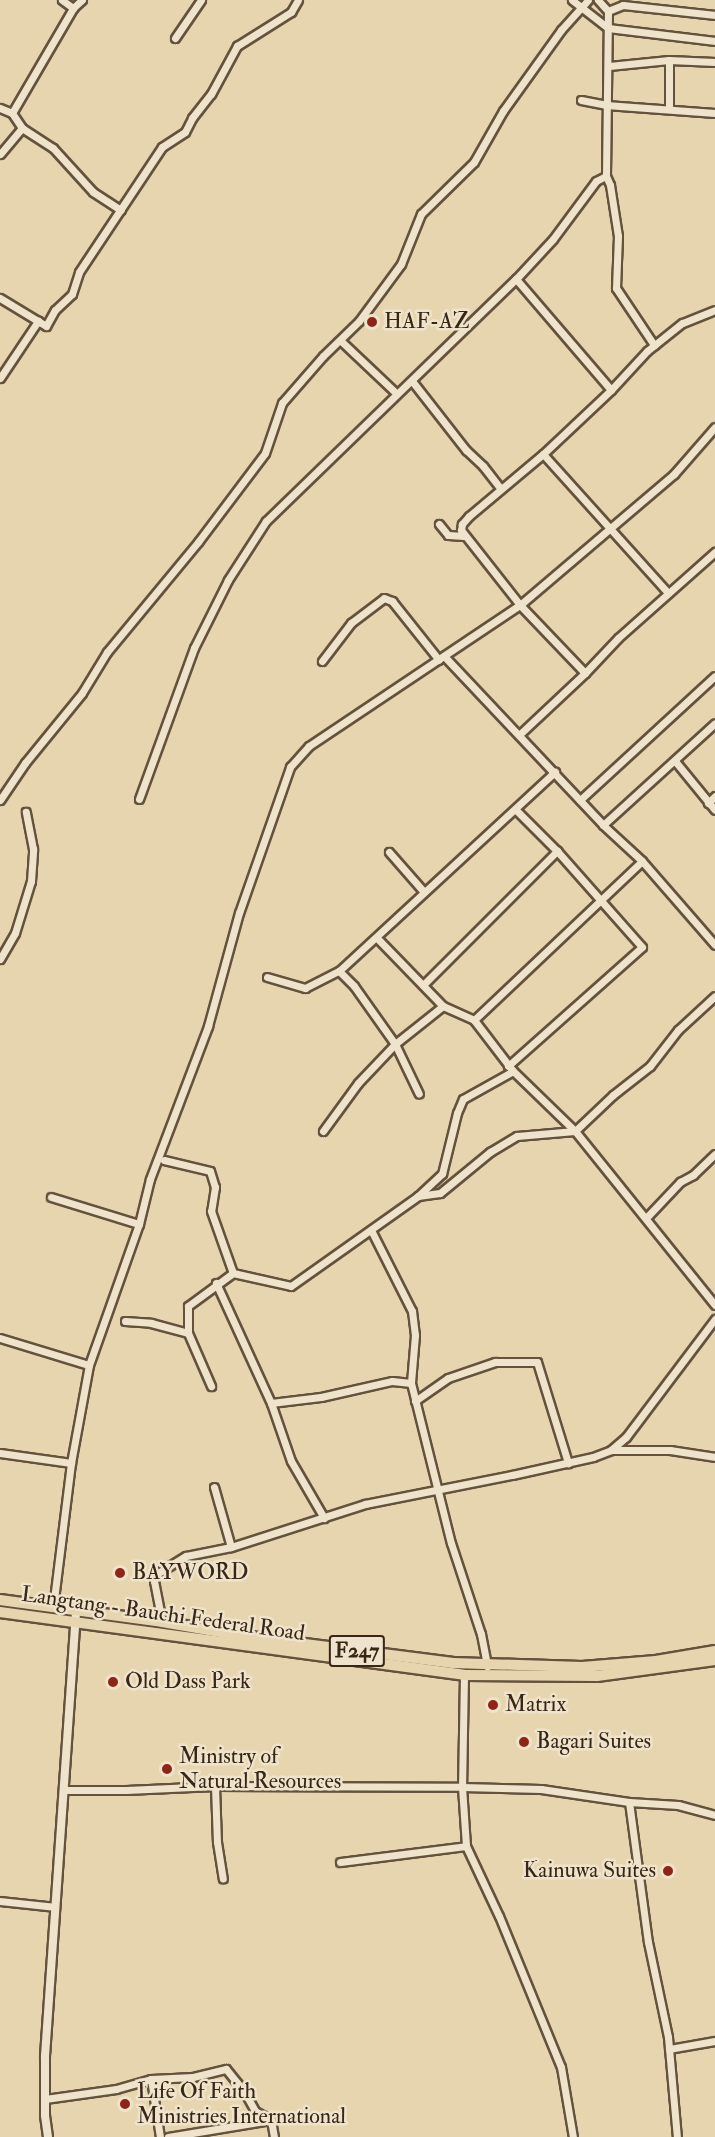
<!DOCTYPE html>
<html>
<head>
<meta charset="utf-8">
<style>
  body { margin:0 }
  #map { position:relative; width:715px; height:2137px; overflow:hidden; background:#e7d5af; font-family:"IM FELL Double Pica",serif }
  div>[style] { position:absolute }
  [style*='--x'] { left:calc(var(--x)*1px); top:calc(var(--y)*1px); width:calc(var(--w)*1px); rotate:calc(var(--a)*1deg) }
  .roads { filter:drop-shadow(2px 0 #64523d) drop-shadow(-2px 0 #64523d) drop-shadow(0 2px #64523d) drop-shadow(0 -2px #64523d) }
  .minor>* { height:7px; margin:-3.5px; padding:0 3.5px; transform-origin:3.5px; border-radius:3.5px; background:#efe4cb }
  .tertiary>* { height:8px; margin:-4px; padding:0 4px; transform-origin:4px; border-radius:4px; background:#efe4cb }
  .primary>* { height:10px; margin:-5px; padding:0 5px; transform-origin:5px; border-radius:5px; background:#e7d5af }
  .dots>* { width:16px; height:16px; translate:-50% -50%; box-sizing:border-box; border:3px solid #efe4cb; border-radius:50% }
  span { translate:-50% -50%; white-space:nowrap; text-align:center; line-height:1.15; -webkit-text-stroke:5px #efe4cb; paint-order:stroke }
  .shield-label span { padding:2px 4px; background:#efe4cb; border:2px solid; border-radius:4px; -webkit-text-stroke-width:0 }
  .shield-label { font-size:21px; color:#382617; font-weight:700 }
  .poi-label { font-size:22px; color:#382617 }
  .left { translate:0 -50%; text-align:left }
  .right { translate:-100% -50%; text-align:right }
  .street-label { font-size:22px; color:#382617 }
</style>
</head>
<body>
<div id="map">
  <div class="roads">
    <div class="minor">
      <div style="--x:62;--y:0;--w:14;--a:36"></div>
      <div style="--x:73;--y:8;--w:12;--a:-42"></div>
      <div style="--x:572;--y:0;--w:46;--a:37.9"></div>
      <div style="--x:608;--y:28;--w:108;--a:6.9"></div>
      <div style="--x:598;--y:0;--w:15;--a:48"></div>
      <div style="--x:608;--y:11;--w:16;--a:-22"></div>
      <div style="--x:623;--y:5;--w:93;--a:6.2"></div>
      <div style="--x:608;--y:11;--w:165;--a:90.7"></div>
      <div style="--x:606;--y:176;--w:10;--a:66"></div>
      <div style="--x:610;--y:185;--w:52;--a:81.1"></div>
      <div style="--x:618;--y:236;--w:52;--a:92.2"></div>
      <div style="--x:616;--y:288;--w:69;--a:56.3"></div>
      <div style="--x:175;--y:38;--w:46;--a:-55.6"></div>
      <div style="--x:669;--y:60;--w:49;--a:90"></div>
      <div style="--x:609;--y:66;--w:60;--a:-5.7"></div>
      <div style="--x:669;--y:60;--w:46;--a:2.5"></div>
      <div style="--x:581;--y:100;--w:25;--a:11"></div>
      <div style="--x:606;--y:105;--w:109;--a:4.2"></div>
      <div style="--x:0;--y:108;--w:13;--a:23"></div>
      <div style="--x:12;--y:113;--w:18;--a:56"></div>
      <div style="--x:22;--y:128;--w:34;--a:130"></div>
      <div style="--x:12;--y:113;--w:121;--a:-59.8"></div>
      <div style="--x:22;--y:128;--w:37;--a:33"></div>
      <div style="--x:53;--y:148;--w:59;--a:47.7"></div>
      <div style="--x:93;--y:192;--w:33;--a:33"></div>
      <div style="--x:516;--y:279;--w:146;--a:49.4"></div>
      <div style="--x:0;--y:298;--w:54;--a:31.3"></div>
      <div style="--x:46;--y:326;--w:18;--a:-61"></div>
      <div style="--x:55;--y:310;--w:23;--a:-43"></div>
      <div style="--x:72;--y:294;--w:23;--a:-72"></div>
      <div style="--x:79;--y:272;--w:150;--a:-56.4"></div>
      <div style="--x:162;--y:147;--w:27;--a:-33"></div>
      <div style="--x:185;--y:132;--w:16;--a:-63"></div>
      <div style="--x:192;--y:118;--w:31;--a:-52"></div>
      <div style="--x:211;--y:94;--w:55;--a:-61.6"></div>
      <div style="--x:237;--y:46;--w:64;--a:-32.2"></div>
      <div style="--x:291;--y:12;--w:14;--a:-60"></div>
      <div style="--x:715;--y:310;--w:35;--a:158"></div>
      <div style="--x:682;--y:323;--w:45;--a:141.3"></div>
      <div style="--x:647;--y:351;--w:53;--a:132.7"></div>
      <div style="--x:611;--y:390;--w:93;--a:136.7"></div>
      <div style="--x:543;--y:454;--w:97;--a:140"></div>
      <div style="--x:469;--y:516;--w:11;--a:131"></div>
      <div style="--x:462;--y:524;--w:6;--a:99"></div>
      <div style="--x:461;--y:530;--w:95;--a:51.8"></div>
      <div style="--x:520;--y:605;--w:94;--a:46.3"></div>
      <div style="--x:585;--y:673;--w:48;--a:-46.7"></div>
      <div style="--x:618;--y:638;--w:130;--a:-41.6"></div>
      <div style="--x:341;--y:341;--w:76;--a:43.4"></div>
      <div style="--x:0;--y:378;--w:69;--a:-56.3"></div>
      <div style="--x:412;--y:381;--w:88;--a:52"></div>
      <div style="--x:466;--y:450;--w:23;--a:43"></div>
      <div style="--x:483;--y:466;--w:28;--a:52"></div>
      <div style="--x:543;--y:454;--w:187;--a:48"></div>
      <div style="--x:439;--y:524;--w:14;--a:51"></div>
      <div style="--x:448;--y:535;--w:16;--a:4"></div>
      <div style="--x:444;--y:656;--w:232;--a:46.7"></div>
      <div style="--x:603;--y:825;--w:53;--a:42.7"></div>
      <div style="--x:642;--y:861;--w:111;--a:49"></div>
      <div style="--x:322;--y:661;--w:48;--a:-52.7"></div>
      <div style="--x:351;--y:623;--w:41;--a:-37.1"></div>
      <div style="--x:384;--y:598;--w:9;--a:21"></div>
      <div style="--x:392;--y:601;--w:75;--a:51.5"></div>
      <div style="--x:520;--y:734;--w:89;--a:-43.2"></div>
      <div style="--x:675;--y:761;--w:63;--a:50.8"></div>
      <div style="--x:139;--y:799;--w:161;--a:-70"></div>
      <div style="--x:194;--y:648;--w:76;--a:-63.4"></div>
      <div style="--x:228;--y:580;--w:70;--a:-57.2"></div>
      <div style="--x:266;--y:521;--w:348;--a:-44.1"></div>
      <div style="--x:516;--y:279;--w:54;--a:-47.2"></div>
      <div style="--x:553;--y:239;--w:72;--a:-53.4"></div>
      <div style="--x:596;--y:181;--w:11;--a:-27"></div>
      <div style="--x:0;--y:800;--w:45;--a:-56"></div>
      <div style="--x:25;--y:763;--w:90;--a:-50.8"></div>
      <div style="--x:82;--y:693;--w:48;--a:-58.6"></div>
      <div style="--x:107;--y:652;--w:143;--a:-50.4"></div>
      <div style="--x:198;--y:542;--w:111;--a:-53"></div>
      <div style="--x:265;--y:453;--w:53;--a:-71.2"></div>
      <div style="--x:282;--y:403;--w:62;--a:-48.9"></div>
      <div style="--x:323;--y:356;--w:50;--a:-44.2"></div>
      <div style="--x:359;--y:321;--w:71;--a:-53.6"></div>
      <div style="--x:401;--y:264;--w:54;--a:-68.2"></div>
      <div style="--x:421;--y:214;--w:74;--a:-44.5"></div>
      <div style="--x:474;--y:162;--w:59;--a:-60.4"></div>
      <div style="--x:503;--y:111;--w:100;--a:-54.4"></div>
      <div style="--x:561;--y:30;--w:40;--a:-48"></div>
      <div style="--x:580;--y:800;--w:183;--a:-42.6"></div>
      <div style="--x:708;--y:803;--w:10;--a:-45"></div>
      <div style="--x:603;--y:825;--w:151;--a:-42.3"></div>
      <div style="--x:389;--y:852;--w:53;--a:48.8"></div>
      <div style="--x:377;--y:938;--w:95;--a:45.9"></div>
      <div style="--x:0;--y:959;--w:30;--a:-60"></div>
      <div style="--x:15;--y:933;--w:54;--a:-72.9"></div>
      <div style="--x:31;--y:881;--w:32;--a:-86"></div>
      <div style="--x:33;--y:849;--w:38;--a:-101"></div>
      <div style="--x:339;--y:971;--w:294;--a:-42.7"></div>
      <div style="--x:267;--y:977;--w:40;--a:16"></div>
      <div style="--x:305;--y:988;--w:38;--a:-27"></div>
      <div style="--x:339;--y:971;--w:21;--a:45"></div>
      <div style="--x:354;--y:986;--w:71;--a:54.7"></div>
      <div style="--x:395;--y:1044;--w:55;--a:64.4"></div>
      <div style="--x:423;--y:985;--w:190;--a:-45"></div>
      <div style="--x:474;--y:1020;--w:231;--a:-43.4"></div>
      <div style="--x:508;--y:1066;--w:179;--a:-41.6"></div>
      <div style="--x:642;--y:947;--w:128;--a:-131.5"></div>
      <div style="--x:557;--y:851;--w:59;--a:-135"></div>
      <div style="--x:323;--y:1131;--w:59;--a:-53.9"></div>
      <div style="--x:358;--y:1083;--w:54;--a:-46.5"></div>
      <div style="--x:395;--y:1044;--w:61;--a:-38.4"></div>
      <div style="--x:443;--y:1006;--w:34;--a:24"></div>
      <div style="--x:474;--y:1020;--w:64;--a:52.6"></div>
      <div style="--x:513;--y:1071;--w:86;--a:44.1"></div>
      <div style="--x:575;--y:1131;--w:223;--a:51.2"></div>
      <div style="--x:164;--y:1160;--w:47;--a:13.4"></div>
      <div style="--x:210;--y:1171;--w:17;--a:73"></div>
      <div style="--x:215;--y:1187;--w:24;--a:99"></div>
      <div style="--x:211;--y:1211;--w:66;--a:70.5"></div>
      <div style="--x:418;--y:1196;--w:33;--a:-43"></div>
      <div style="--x:442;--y:1174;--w:63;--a:-76.2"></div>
      <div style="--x:457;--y:1113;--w:15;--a:-67"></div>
      <div style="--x:463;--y:1099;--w:57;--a:-29.2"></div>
      <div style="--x:51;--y:1197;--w:92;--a:17.1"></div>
      <div style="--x:646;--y:1218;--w:50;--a:-46.6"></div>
      <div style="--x:680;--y:1182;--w:15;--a:-28"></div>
      <div style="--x:693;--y:1175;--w:30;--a:-44"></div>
      <div style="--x:371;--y:1230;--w:91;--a:63.2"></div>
      <div style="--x:412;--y:1311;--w:24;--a:83"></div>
      <div style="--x:415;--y:1335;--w:48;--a:94.8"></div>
      <div style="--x:411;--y:1383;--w:165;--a:76"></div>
      <div style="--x:451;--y:1543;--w:96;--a:71.8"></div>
      <div style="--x:481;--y:1634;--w:33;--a:79"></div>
      <div style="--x:216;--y:1283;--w:132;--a:65.4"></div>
      <div style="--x:271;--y:1403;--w:61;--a:71"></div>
      <div style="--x:291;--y:1461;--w:66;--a:59.9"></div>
      <div style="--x:125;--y:1321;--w:26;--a:4"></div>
      <div style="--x:151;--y:1323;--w:38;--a:15"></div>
      <div style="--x:188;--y:1333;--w:27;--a:-90"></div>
      <div style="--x:188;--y:1306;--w:56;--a:-36.3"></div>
      <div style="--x:233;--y:1273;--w:59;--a:12.6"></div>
      <div style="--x:291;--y:1286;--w:156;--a:-35.3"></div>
      <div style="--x:418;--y:1196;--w:22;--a:-8"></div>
      <div style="--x:440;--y:1193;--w:65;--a:-39.4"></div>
      <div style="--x:490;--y:1152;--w:31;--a:-31"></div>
      <div style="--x:517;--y:1136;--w:58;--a:-4.9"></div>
      <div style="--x:575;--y:1131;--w:52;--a:-43.5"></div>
      <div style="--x:613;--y:1095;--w:47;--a:-38.1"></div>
      <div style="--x:650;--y:1066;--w:46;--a:-52.1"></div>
      <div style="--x:678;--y:1030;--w:50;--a:-42.6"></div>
      <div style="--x:188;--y:1333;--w:58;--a:66.5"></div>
      <div style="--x:0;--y:1338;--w:93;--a:16.9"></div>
      <div style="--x:89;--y:1365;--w:100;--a:100.4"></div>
      <div style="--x:71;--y:1463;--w:146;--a:97.1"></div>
      <div style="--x:89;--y:1365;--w:150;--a:-70.5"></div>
      <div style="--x:139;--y:1224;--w:46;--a:-76.3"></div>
      <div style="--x:150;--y:1179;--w:164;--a:-69.2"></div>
      <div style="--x:208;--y:1026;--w:117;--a:-74.7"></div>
      <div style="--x:239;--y:913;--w:155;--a:-70.7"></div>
      <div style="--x:290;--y:767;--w:28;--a:-48"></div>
      <div style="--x:309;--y:746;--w:254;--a:-33.8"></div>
      <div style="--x:520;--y:605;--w:202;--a:-40.4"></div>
      <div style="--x:674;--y:474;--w:62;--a:-48.9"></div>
      <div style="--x:415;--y:1401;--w:40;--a:-34.9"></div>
      <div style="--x:448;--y:1378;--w:50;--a:-18.8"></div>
      <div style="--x:495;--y:1362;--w:42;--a:0"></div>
      <div style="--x:537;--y:1362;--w:106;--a:72.9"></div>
      <div style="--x:271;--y:1403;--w:50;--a:-6.8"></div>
      <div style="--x:321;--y:1397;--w:73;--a:-12.7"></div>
      <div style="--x:392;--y:1381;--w:19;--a:6"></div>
      <div style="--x:611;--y:1450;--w:59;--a:0"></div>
      <div style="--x:670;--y:1450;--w:46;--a:8.8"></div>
      <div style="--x:0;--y:1453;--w:72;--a:8"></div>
      <div style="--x:214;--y:1487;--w:62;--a:74.2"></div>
      <div style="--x:162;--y:1622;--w:42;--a:-101"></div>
      <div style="--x:154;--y:1581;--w:6;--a:-81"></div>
      <div style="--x:155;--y:1575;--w:36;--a:-32"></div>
      <div style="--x:186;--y:1556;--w:46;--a:-11.3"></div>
      <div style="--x:231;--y:1547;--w:141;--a:-17.8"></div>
      <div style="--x:365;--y:1504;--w:150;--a:-11.2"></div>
      <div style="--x:512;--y:1475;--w:83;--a:-12.5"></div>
      <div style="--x:593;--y:1457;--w:19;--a:-21"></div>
      <div style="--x:611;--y:1450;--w:20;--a:-41"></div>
      <div style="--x:626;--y:1437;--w:148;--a:-53"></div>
      <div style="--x:464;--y:1675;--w:112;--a:91"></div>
      <div style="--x:462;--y:1787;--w:79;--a:1.5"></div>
      <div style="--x:541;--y:1789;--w:89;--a:8.4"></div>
      <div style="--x:629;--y:1802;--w:49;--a:3.5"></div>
      <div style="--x:678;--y:1805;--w:38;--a:15"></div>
      <div style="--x:215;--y:1786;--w:56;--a:88"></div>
      <div style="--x:217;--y:1842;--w:37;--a:81"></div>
      <div style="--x:64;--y:1790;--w:62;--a:0"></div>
      <div style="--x:126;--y:1790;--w:89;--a:-2.6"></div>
      <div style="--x:215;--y:1786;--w:247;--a:0.2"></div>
      <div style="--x:462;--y:1787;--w:59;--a:86.1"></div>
      <div style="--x:466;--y:1846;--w:77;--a:64.8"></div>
      <div style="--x:499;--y:1916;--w:163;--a:67.7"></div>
      <div style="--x:561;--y:2067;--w:71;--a:80.3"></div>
      <div style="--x:629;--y:1802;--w:141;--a:82.3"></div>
      <div style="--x:648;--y:1942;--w:97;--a:78.1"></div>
      <div style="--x:668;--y:2037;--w:100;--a:84.9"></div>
      <div style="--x:340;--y:1862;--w:127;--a:-7.2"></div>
      <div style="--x:0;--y:1901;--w:55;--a:6.2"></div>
      <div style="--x:669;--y:2049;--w:47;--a:-9.9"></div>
      <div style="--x:151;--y:2079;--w:42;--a:-2.7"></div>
      <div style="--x:193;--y:2077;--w:34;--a:-14"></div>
      <div style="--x:226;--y:2069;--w:28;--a:51"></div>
      <div style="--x:244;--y:2091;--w:23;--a:61"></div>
      <div style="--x:255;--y:2111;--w:18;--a:29"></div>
      <div style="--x:45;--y:2099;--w:72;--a:-8"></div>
      <div style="--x:116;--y:2089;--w:36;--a:-16"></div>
      <div style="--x:151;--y:2079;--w:59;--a:81.2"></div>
      <div style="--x:168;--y:2137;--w:104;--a:-9.4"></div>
      <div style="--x:271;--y:2120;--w:17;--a:80"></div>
    </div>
    <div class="tertiary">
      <div style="--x:48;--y:2137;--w:22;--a:-98"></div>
      <div style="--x:45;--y:2115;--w:59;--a:-90"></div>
      <div style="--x:45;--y:2056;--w:446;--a:-86"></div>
    </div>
    <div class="primary">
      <div style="--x:0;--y:1600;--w:163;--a:7.7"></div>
      <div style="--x:162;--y:1622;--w:89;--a:9.7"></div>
      <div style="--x:250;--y:1637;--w:205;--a:7.3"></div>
      <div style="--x:453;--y:1663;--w:129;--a:1.8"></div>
      <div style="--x:582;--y:1667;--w:74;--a:-4.6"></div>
      <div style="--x:656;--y:1661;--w:60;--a:-9.6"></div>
      <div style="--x:0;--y:1612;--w:468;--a:7.7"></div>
      <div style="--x:464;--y:1675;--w:133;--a:0.4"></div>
      <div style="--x:597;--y:1676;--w:119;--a:-7.7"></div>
    </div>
  </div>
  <div class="dots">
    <div style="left:372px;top:322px;background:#8f2418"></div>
    <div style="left:120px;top:1573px;background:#8f2418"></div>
    <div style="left:113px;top:1682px;background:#8f2418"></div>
    <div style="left:493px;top:1705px;background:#8f2418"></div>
    <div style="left:524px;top:1742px;background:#8f2418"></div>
    <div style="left:167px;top:1769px;background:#8f2418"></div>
    <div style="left:668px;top:1871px;background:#8f2418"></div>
    <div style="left:125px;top:2104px;background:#8f2418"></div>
  </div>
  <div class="shield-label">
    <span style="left:357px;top:1651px">F247</span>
  </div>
  <div class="poi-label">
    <span class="left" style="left:384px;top:322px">HAF-AZ</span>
    <span class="left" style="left:132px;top:1573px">BAYWORD</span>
    <span class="left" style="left:125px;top:1682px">Old Dass Park</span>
    <span class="left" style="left:505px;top:1705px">Matrix</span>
    <span class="left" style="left:536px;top:1742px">Bagari Suites</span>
    <span class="left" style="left:179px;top:1769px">Ministry of<br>Natural Resources</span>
    <span class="right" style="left:656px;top:1871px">Kainuwa Suites</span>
    <span class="left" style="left:137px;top:2104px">Life Of Faith<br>Ministries International</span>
  </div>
  <div class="street-label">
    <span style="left:163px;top:1614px;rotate:8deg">Langtang - Bauchi Federal Road</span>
  </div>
</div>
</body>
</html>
